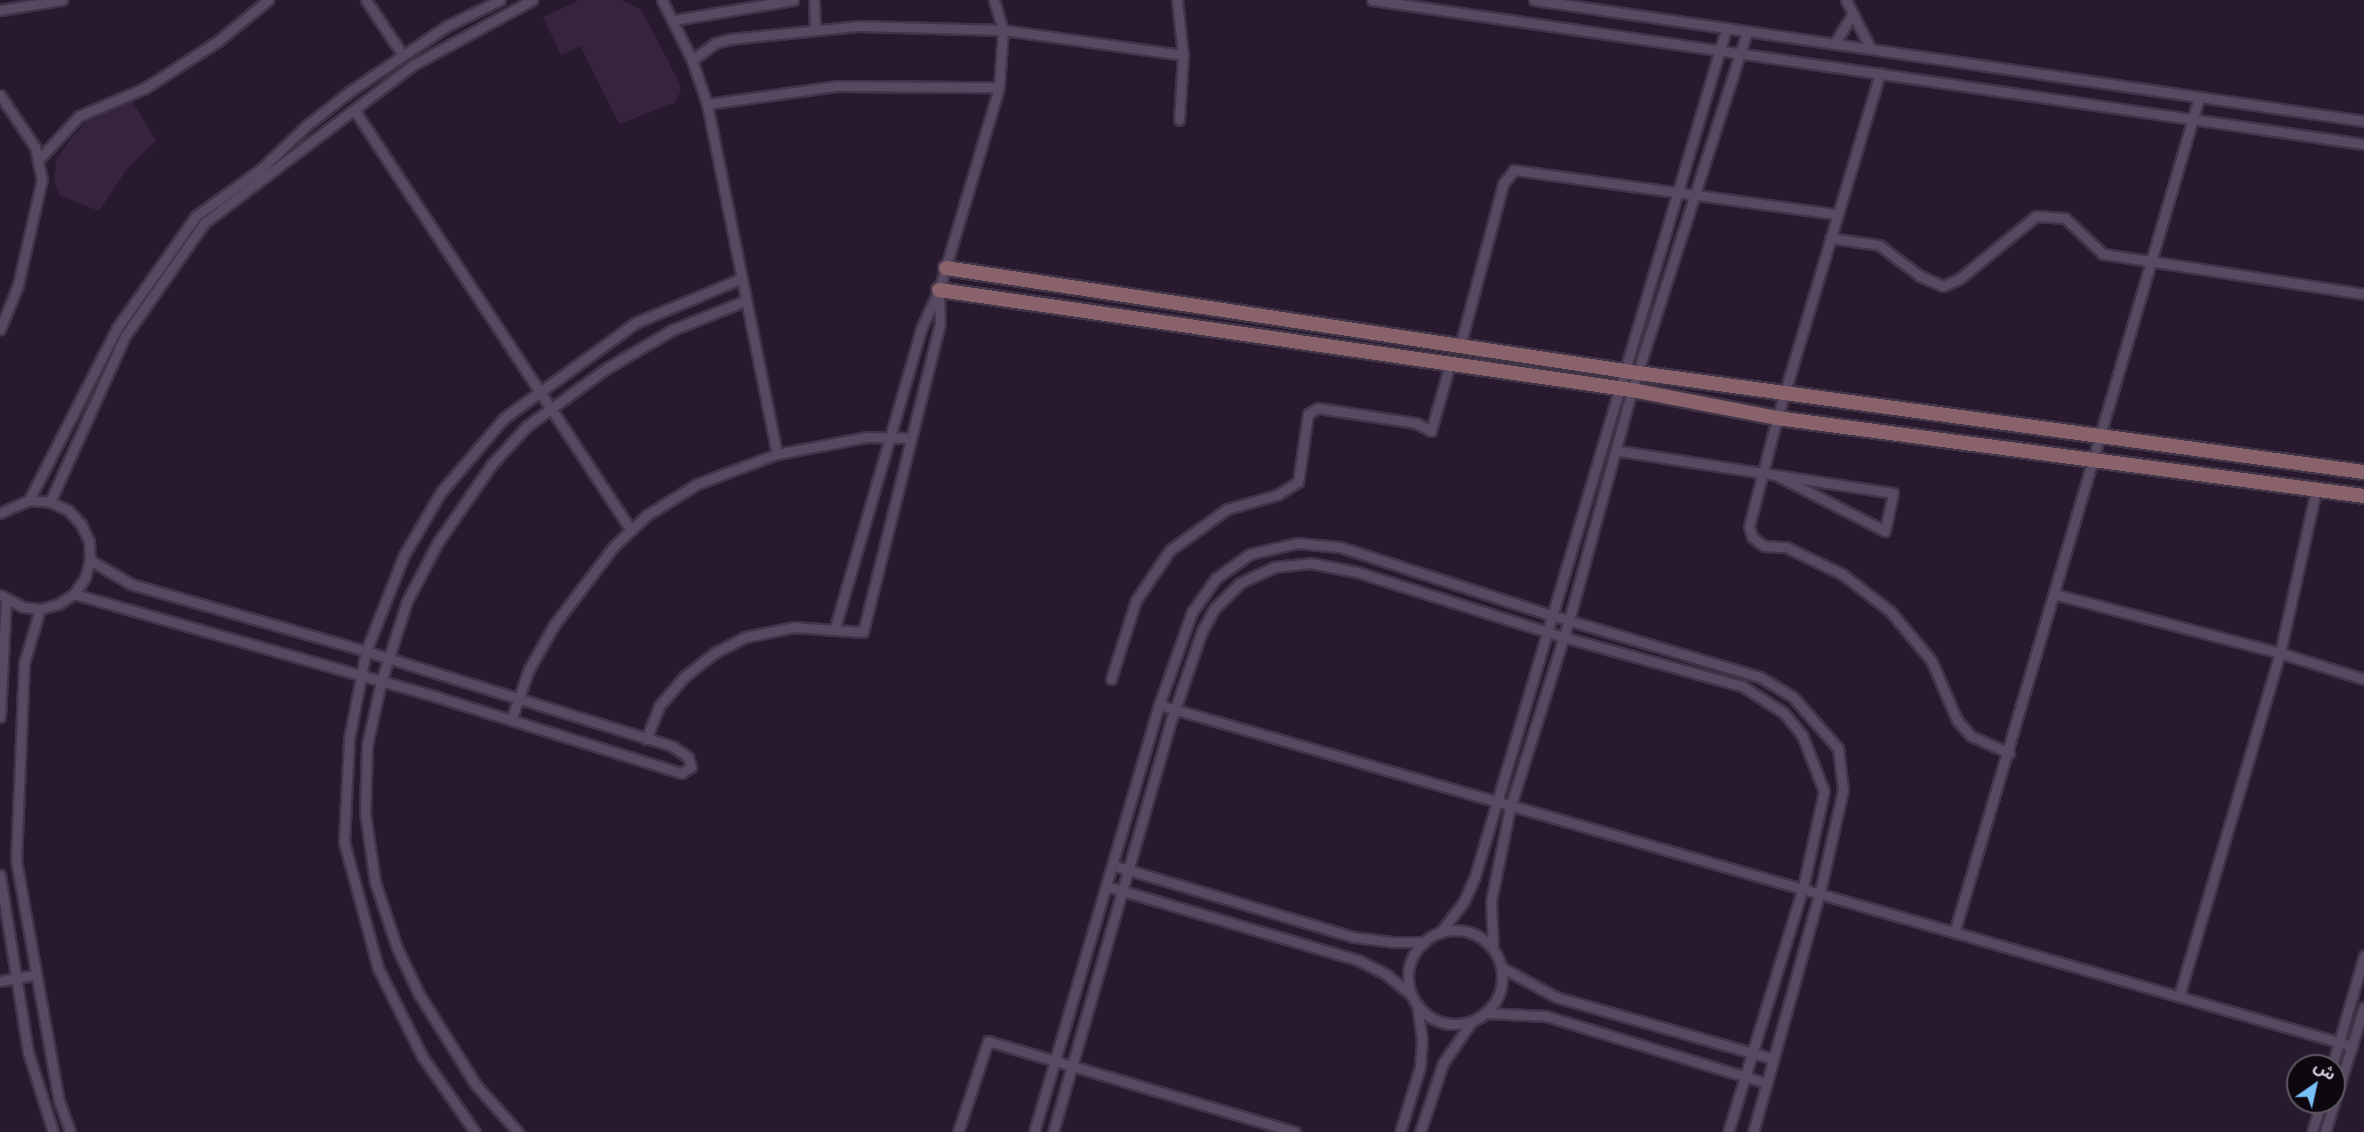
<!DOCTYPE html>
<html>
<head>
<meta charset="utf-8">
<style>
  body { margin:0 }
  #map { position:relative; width:2364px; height:1132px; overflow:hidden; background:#28192f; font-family:"Work Sans","Noto Sans Arabic",sans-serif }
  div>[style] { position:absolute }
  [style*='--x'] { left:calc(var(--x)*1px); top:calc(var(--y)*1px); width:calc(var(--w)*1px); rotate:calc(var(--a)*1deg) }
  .built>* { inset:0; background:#35233f }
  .roads { filter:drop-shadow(2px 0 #403447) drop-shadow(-2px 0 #403447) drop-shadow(0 2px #403447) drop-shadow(0 -2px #403447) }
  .street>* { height:9px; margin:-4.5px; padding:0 4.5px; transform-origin:4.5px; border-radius:4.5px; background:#584861 }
  .street>.ring { margin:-4.5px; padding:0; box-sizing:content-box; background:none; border:9px solid #584861; border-radius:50% }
  .secondary>* { height:14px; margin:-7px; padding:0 7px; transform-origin:7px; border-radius:7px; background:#89626b }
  span { translate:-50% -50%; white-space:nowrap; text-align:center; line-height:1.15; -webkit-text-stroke:6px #0d0710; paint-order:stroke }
  .north { position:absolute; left:2286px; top:1054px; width:60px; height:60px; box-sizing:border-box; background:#0d0710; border:2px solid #5e5762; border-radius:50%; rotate:34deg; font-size:16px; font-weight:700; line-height:24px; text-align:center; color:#d7cedd }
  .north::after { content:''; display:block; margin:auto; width:21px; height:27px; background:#79bff8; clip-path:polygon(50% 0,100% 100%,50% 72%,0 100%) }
</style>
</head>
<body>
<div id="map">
  <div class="built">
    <div style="clip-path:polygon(579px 0,621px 0,641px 9px,678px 80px,681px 91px,674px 103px,619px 124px,580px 46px,561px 55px,543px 17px)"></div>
    <div style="clip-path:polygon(129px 96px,156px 141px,127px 169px,99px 211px,59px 195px,54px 182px,56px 160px,72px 137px,87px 121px)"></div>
  </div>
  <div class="roads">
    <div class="street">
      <div style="--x:366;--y:0;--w:65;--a:56.3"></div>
      <div style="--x:662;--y:0;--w:67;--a:63.4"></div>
      <div style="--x:692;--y:60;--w:46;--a:71.2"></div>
      <div style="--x:707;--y:104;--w:357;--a:78.7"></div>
      <div style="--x:814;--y:0;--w:28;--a:88"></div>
      <div style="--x:1177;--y:0;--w:55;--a:83.8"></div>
      <div style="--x:1183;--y:55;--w:65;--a:93.5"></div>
      <div style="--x:1372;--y:0;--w:1002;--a:8.26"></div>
      <div style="--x:1534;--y:0;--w:839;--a:8.29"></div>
      <div style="--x:1846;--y:0;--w:16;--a:63"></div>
      <div style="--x:0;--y:10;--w:63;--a:-9.2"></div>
      <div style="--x:674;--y:20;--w:121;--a:-9.5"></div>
      <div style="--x:1834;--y:44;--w:36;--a:-58"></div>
      <div style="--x:1853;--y:14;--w:39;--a:63"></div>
      <div style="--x:692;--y:60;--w:29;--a:-36"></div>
      <div style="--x:715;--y:43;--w:16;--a:-15"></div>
      <div style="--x:730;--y:39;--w:130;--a:-5.8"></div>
      <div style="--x:859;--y:26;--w:144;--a:1.6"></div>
      <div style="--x:1003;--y:30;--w:182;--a:7.9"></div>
      <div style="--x:1880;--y:73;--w:360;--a:106.6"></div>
      <div style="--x:1777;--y:418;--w:112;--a:104.5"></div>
      <div style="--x:1749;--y:526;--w:11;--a:75"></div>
      <div style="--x:1752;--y:537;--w:15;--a:37"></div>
      <div style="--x:1764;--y:546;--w:22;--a:3"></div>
      <div style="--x:1786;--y:547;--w:62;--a:25.7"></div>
      <div style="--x:1842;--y:574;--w:61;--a:37.6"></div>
      <div style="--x:1890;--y:611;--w:64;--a:50.1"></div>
      <div style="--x:1931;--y:660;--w:65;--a:66.6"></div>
      <div style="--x:1957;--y:720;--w:21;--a:49"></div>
      <div style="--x:1971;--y:736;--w:42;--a:24.1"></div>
      <div style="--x:0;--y:95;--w:63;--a:56.1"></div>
      <div style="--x:35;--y:147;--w:33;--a:78"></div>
      <div style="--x:42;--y:179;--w:109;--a:102.8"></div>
      <div style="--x:18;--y:285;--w:48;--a:112.2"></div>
      <div style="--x:707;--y:104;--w:130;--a:-7.9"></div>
      <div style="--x:836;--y:86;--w:163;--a:0.4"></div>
      <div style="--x:355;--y:111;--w:502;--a:56.63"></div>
      <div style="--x:40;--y:158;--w:57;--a:-47.1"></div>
      <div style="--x:79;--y:116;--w:72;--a:-23"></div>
      <div style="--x:145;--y:88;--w:87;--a:-32.8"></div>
      <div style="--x:218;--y:41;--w:65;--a:-39.4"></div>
      <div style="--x:1830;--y:238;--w:49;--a:8.1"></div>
      <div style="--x:1879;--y:245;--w:51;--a:37.1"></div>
      <div style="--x:1920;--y:276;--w:25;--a:23"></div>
      <div style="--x:1943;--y:286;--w:17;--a:-24"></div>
      <div style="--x:1959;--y:279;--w:99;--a:-39.3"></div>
      <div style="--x:2036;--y:216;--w:29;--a:4"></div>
      <div style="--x:2065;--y:218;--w:52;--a:43.5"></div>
      <div style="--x:2103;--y:254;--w:264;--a:8.7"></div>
      <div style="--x:939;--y:290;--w:212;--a:-73.5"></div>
      <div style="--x:999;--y:87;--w:57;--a:-86"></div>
      <div style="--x:1003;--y:30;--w:31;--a:-107"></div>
      <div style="--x:1460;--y:346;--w:168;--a:-75.1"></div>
      <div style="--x:1503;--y:184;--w:18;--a:-52"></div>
      <div style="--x:1514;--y:170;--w:326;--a:7.8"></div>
      <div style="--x:1619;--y:451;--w:277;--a:8.7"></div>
      <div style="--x:1893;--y:493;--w:39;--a:102"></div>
      <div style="--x:1885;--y:531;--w:120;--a:-152.8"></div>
      <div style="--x:29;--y:500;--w:193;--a:-62.9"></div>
      <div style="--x:117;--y:328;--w:137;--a:-54.8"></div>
      <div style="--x:196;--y:216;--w:80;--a:-35.9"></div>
      <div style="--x:261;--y:169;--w:62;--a:-43.7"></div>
      <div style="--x:306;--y:126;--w:55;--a:-38.3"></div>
      <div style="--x:349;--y:92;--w:118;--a:-34"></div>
      <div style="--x:447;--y:26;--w:59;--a:-26.1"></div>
      <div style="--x:50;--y:502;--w:182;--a:-65.7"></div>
      <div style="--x:125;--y:336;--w:138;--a:-55"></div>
      <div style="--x:204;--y:223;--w:262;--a:-37.1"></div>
      <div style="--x:413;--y:65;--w:136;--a:-28.6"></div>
      <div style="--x:0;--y:513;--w:32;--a:-24"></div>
      <div style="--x:29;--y:500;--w:21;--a:5"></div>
      <div style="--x:50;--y:502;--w:20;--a:24"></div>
      <div style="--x:68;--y:510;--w:19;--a:47"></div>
      <div style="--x:81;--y:524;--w:19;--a:65"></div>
      <div style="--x:89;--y:541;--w:19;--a:87"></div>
      <div style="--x:90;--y:560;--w:19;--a:106"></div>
      <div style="--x:85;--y:578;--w:19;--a:125"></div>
      <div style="--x:74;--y:594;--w:19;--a:148"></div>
      <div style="--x:58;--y:604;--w:19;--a:164"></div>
      <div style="--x:40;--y:609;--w:17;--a:-173"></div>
      <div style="--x:23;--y:607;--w:26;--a:-152"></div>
      <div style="--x:74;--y:594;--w:374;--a:15.8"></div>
      <div style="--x:434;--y:696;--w:259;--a:17.3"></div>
      <div style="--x:681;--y:773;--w:12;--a:-31"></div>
      <div style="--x:691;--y:767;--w:10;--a:-107"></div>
      <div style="--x:688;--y:757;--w:19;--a:-145"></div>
      <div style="--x:672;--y:746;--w:320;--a:-162.8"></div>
      <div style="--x:366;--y:651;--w:244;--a:-164.1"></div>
      <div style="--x:131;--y:584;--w:48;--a:-149.7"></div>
      <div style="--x:2054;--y:594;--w:234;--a:14.6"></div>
      <div style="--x:2280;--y:653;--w:88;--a:17.2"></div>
      <div style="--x:40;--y:609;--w:56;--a:106.5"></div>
      <div style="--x:24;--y:663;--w:197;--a:92.3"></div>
      <div style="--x:16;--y:860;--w:245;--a:79.9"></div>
      <div style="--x:59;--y:1101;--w:33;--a:70"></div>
      <div style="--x:1111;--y:679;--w:83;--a:-72.4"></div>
      <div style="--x:1136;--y:600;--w:60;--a:-55.8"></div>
      <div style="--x:1170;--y:550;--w:70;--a:-35.7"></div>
      <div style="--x:1227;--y:509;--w:52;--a:-15.6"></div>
      <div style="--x:1277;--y:495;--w:25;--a:-32"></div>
      <div style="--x:1298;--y:482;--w:69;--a:-81.6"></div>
      <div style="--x:1308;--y:414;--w:12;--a:-31"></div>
      <div style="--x:1318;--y:408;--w:99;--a:8.7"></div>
      <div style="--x:1416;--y:423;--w:17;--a:28"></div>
      <div style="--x:1431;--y:431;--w:70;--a:-74.2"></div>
      <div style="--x:1159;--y:705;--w:1241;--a:15.95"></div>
      <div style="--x:0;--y:717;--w:117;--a:-87.1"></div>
      <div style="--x:511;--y:720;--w:54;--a:-70.6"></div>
      <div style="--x:529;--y:669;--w:51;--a:-60.4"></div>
      <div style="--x:554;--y:625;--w:99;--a:-52.8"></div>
      <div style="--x:614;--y:546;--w:45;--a:-43.2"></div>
      <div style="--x:647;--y:515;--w:59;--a:-31.8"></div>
      <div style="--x:697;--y:484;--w:85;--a:-20.6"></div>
      <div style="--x:777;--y:454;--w:92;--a:-10.7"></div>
      <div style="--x:867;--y:437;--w:44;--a:1.3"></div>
      <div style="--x:646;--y:739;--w:35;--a:-68"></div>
      <div style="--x:659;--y:706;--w:40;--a:-49"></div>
      <div style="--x:685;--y:676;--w:37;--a:-38"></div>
      <div style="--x:714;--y:653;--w:35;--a:-27"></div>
      <div style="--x:745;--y:637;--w:50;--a:-11.5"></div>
      <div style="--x:794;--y:627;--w:69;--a:4.1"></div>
      <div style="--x:863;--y:632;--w:317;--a:-76"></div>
      <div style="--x:940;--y:324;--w:34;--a:-92"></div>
      <div style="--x:939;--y:290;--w:40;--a:115"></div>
      <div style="--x:922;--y:326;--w:314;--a:106.1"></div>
      <div style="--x:1112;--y:865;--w:252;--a:16.6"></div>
      <div style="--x:1353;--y:937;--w:38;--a:7"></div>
      <div style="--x:1391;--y:942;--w:33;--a:0"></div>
      <div style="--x:0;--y:875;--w:179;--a:81"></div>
      <div style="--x:28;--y:1052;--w:84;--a:72.6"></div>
      <div style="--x:1106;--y:886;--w:263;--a:16.4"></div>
      <div style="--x:1358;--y:960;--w:33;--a:27"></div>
      <div style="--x:1387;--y:975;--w:32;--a:39"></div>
      <div style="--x:1955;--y:930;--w:867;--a:-73.66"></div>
      <div class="ring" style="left:1408px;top:930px;width:85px;height:85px"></div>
      <div style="--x:1440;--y:933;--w:40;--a:-53"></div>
      <div style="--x:1464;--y:901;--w:27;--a:-66"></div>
      <div style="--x:1475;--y:876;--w:883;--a:-73.49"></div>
      <div style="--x:1493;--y:949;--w:48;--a:-92.4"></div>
      <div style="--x:1491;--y:901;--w:95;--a:-78.5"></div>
      <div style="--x:1510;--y:808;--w:197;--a:-72.6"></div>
      <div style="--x:1569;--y:620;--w:238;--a:-74.7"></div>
      <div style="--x:1632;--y:390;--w:376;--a:-72.2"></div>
      <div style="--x:1501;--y:967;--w:63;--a:28.6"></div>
      <div style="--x:1556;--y:997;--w:226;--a:15.9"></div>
      <div style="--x:0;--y:981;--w:36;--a:-10"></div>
      <div style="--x:2179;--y:996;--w:358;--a:-73.6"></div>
      <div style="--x:2280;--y:653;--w:167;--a:-77.5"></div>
      <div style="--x:1486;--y:1013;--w:60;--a:2.9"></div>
      <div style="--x:1546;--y:1016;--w:231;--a:16.9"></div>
      <div style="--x:2332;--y:1066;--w:115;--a:-73.8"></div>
      <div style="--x:475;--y:1132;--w:93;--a:-124.9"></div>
      <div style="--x:422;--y:1056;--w:98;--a:-116.6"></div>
      <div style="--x:378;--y:968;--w:131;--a:-105.1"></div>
      <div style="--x:344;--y:842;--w:103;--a:-87.2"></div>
      <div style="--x:349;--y:739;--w:90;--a:-79.1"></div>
      <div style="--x:366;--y:651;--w:103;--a:-68.4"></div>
      <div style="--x:404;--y:555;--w:73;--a:-59.6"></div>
      <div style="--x:441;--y:492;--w:97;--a:-49.6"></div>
      <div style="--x:504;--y:418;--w:162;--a:-35.9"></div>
      <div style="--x:635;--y:323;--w:116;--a:-22.8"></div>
      <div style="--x:518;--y:1132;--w:63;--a:-131.8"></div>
      <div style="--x:476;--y:1085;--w:107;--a:-122.1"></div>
      <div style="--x:419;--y:994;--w:51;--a:-115.6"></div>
      <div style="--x:397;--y:948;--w:70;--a:-108.4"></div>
      <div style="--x:375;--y:882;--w:70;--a:-98.2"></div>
      <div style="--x:365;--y:813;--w:68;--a:-88.3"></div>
      <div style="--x:367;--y:745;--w:65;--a:-77.5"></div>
      <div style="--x:381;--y:682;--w:85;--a:-72.2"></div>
      <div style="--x:407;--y:601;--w:67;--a:-62.3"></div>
      <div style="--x:438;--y:542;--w:95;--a:-55.3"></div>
      <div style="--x:492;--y:464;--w:52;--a:-47.4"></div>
      <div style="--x:527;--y:426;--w:99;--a:-35.9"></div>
      <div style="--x:607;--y:368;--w:75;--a:-30.3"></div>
      <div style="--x:672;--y:330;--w:79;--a:-21.7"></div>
      <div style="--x:958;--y:1132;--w:96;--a:-71.8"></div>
      <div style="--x:988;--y:1041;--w:320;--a:16.5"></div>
      <div style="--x:1034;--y:1132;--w:445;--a:-73.7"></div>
      <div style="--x:1159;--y:705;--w:99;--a:-70.5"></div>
      <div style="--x:1192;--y:612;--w:42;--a:-54.8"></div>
      <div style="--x:1216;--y:578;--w:42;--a:-35.2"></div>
      <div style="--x:1250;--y:554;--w:48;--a:-13.2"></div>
      <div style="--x:1297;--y:543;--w:43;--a:5.3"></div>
      <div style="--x:1340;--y:547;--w:225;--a:17.9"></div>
      <div style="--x:1554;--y:616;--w:215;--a:16.5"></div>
      <div style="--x:1760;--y:677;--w:37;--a:31"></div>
      <div style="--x:1792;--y:696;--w:69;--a:48.5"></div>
      <div style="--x:1838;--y:748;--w:42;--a:83.2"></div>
      <div style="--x:1843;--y:790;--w:104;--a:102.8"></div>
      <div style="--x:1820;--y:891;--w:250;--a:105.5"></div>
      <div style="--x:1053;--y:1132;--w:431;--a:-74"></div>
      <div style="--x:1172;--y:718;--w:92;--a:-71"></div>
      <div style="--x:1202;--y:631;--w:26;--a:-61"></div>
      <div style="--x:1215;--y:608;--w:35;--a:-45"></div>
      <div style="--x:1240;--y:583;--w:38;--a:-25"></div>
      <div style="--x:1274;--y:567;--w:36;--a:-6"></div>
      <div style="--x:1310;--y:563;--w:48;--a:10.8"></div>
      <div style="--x:1357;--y:572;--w:216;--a:17.5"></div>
      <div style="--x:1563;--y:637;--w:186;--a:15.3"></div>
      <div style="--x:1742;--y:686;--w:50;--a:32.7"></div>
      <div style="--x:1784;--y:713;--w:28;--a:51"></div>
      <div style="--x:1802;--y:735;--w:60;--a:68.6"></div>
      <div style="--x:1824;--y:791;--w:98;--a:102.3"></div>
      <div style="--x:1803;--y:887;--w:256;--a:107"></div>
      <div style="--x:1400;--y:1132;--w:68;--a:-72.9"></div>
      <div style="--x:1420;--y:1067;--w:27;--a:-86"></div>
      <div style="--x:1422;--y:1040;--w:36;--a:-98"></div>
      <div style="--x:1420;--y:1132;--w:73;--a:-71.6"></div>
      <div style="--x:1443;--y:1063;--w:51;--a:-55.4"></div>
      <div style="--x:2312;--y:1132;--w:31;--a:-73"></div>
      <div style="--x:2325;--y:1132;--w:131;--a:-72.7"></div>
    </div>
    <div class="secondary">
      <div style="--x:946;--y:268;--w:700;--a:8.63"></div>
      <div style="--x:1638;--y:373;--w:733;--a:7.77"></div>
      <div style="--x:939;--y:290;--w:700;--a:8.21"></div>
      <div style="--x:1632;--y:390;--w:148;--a:10.9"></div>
      <div style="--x:1777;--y:418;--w:592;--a:7.57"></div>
    </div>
  </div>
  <div class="north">ش</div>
</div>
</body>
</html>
